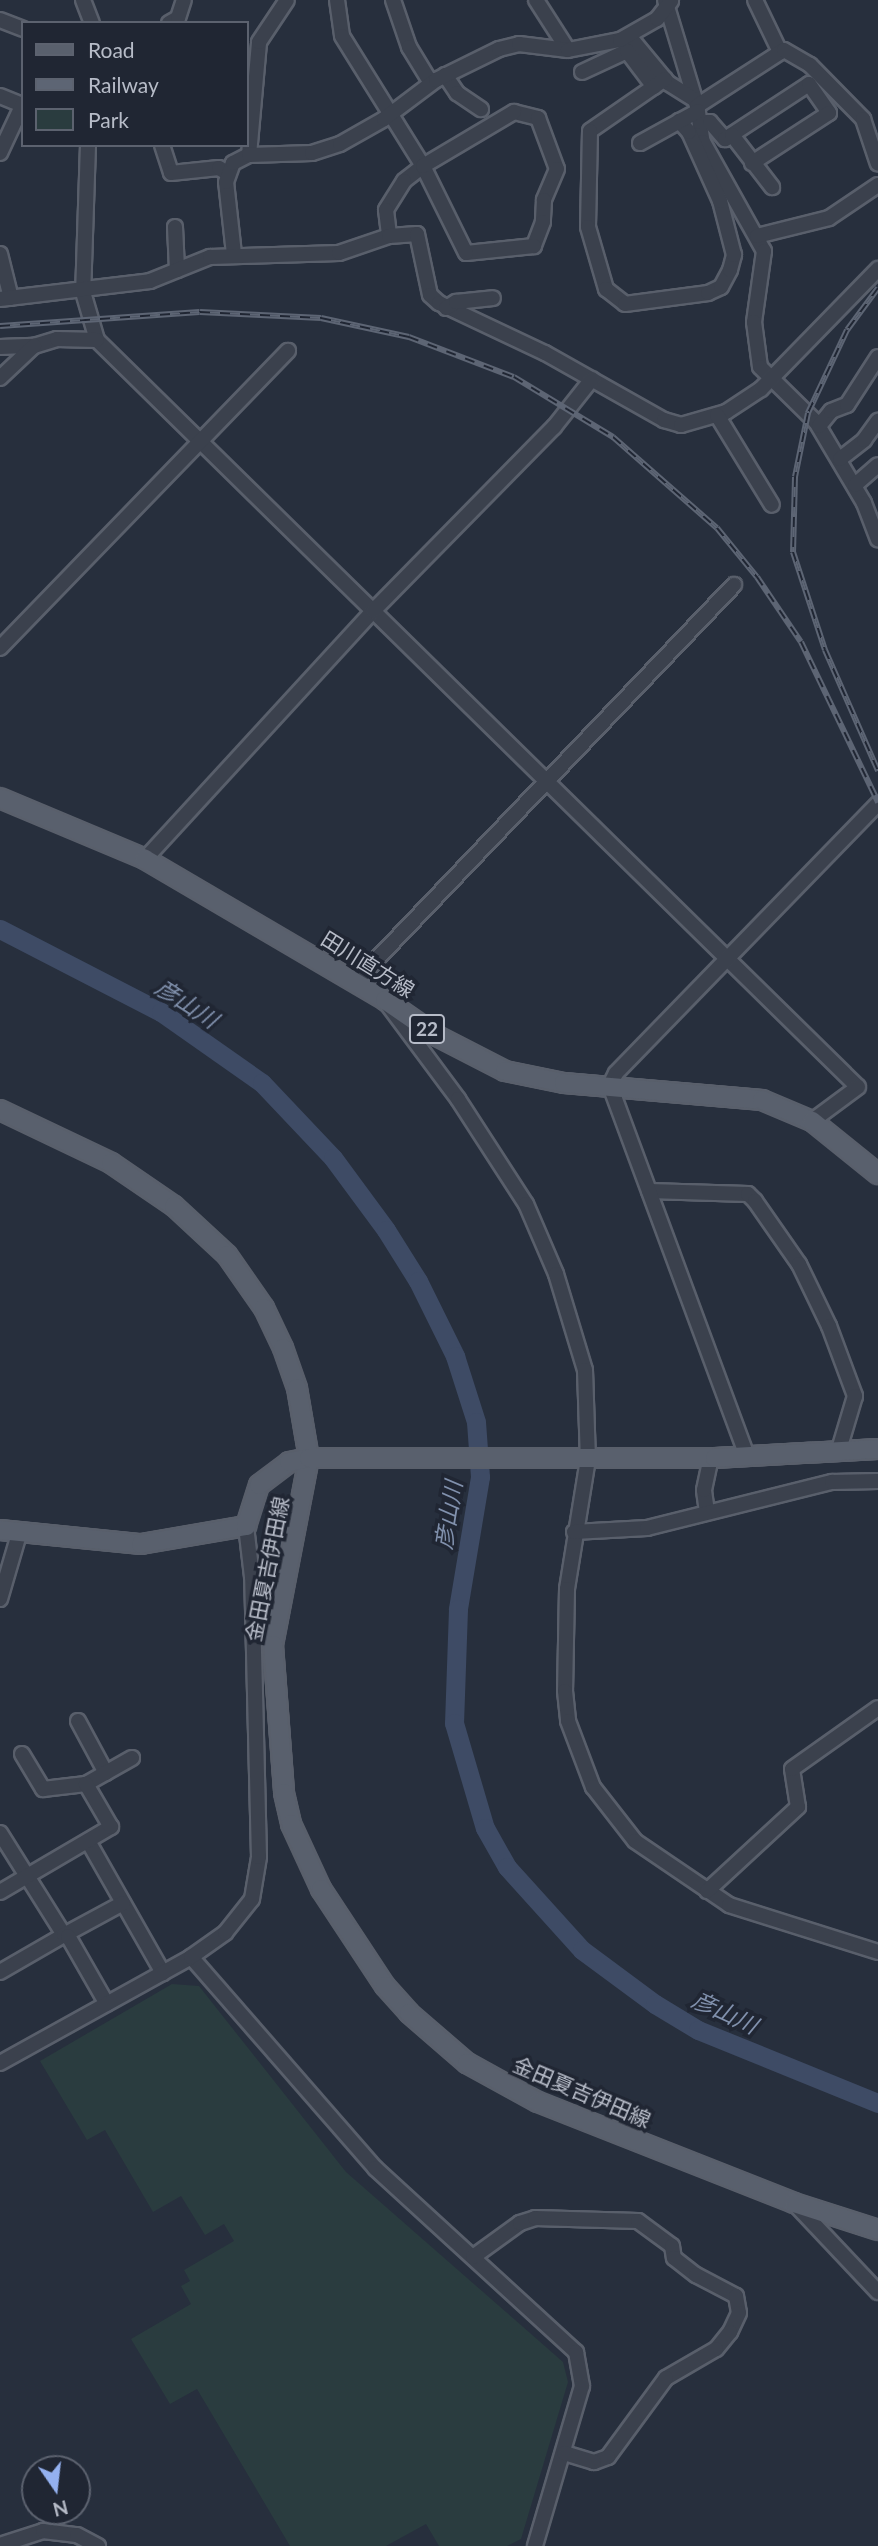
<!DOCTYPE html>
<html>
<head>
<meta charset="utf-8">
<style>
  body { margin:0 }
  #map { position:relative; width:878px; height:2546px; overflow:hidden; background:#272f3d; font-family:Lato,"Noto Sans JP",sans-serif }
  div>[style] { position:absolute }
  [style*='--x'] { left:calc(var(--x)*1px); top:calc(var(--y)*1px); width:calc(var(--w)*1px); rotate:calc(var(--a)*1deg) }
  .green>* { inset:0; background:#2a3c3f }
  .river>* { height:19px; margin:-9.5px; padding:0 9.5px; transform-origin:9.5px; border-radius:9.5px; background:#3e4b65 }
  .roads { filter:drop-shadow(2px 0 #595f6b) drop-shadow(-2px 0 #595f6b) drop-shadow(0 2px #595f6b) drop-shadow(0 -2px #595f6b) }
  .minor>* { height:14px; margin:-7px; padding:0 7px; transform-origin:7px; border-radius:7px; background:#3b414d }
  .major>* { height:18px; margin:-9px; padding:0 9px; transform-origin:9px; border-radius:9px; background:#59606d }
  .rail>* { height:6px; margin-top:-3px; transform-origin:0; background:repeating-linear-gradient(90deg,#202633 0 10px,#5d6574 0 20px); box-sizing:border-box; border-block:2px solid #5d6574 }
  span { translate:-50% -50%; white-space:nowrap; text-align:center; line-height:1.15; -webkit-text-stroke:7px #202633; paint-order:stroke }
  .shield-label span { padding:2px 5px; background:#202633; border:2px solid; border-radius:5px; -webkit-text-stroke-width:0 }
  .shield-label { font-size:19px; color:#b7bcc8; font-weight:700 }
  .street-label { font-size:21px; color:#b7bcc8 }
  .water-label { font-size:23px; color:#8191ad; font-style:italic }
  .legend { position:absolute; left:21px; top:21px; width:228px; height:126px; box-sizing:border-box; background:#202633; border:2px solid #5c626f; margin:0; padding:9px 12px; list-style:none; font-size:21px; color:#b7bcc8 }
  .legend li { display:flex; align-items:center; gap:14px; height:35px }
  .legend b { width:35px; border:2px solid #5c626f }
  .north { position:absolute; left:21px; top:2455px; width:70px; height:70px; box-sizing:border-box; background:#202633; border:2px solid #5c626f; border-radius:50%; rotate:166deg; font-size:19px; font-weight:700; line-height:28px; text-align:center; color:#b7bcc8 }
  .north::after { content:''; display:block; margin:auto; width:24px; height:32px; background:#94b1f0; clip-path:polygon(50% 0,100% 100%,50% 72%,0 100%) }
</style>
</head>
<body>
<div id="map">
  <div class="green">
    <div style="clip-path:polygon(172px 1984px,199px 1986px,346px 2172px,563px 2362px,568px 2382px,521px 2539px,507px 2546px,439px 2546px,426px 2524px,386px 2546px,290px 2546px,197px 2389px,170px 2404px,131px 2339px,191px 2304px,181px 2286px,190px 2281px,184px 2270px,234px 2241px,224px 2224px,205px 2235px,181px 2196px,153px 2212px,105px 2130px,87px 2140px,40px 2061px)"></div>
  </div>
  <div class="river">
    <div style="--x:0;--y:929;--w:181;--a:27.3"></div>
    <div style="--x:161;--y:1012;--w:123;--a:35.1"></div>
    <div style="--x:262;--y:1083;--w:103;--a:46.6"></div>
    <div style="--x:333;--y:1158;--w:89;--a:53.6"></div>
    <div style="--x:386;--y:1230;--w:60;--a:57.9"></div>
    <div style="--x:418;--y:1281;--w:84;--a:63.7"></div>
    <div style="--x:455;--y:1356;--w:69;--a:72.3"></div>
    <div style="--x:476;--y:1422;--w:55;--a:85.8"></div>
    <div style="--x:480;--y:1477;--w:134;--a:99.5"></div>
    <div style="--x:458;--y:1609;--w:114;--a:92"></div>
    <div style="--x:454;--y:1723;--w:109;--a:73.6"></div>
    <div style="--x:485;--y:1828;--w:45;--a:60.6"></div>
    <div style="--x:507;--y:1867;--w:112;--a:47.9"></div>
    <div style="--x:582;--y:1950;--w:91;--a:36.5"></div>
    <div style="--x:655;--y:2004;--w:50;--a:31.2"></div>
    <div style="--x:698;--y:2030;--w:194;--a:22.1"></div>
  </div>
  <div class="roads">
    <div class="minor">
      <div style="--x:83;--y:0;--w:25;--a:69"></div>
      <div style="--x:337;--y:0;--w:36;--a:82"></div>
      <div style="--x:342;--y:36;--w:153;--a:58.1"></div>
      <div style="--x:423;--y:166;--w:24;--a:142"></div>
      <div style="--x:404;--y:181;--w:34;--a:122"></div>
      <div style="--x:386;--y:210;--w:26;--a:83"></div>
      <div style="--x:393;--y:0;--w:50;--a:71.2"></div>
      <div style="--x:409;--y:47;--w:42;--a:58.6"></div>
      <div style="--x:536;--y:0;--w:59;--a:57.4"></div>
      <div style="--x:665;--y:0;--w:111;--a:73.2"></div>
      <div style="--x:697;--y:106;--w:36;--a:81"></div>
      <div style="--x:703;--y:142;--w:125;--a:60.8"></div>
      <div style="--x:764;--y:251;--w:72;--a:98"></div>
      <div style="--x:754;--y:322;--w:45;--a:82.4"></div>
      <div style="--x:760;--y:367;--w:78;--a:44.5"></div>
      <div style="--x:816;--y:422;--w:94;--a:59.3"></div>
      <div style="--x:864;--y:503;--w:39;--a:69"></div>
      <div style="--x:755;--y:0;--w:58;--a:64.3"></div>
      <div style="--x:0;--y:20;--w:25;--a:21"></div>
      <div style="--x:169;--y:23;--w:10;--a:-29"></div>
      <div style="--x:178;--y:18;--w:19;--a:-72"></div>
      <div style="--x:629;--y:36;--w:61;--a:50.3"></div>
      <div style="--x:668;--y:83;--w:32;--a:32"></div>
      <div style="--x:582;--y:72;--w:50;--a:-25"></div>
      <div style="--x:627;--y:51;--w:45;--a:53.1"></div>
      <div style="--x:445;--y:75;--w:22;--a:56"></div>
      <div style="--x:457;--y:93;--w:29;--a:34"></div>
      <div style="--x:665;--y:79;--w:91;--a:145.3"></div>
      <div style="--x:590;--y:131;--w:96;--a:91.2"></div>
      <div style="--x:588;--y:227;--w:65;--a:73.8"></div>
      <div style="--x:606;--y:289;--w:24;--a:38"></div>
      <div style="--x:625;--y:304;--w:84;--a:-7.5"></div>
      <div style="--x:708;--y:293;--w:14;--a:-25"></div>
      <div style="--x:721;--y:287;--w:19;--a:-62"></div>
      <div style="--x:730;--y:270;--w:16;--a:-75"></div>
      <div style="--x:734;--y:255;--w:56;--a:-104.5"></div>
      <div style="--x:720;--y:201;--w:76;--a:-114.2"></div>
      <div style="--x:689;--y:132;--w:15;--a:-132"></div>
      <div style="--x:0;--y:96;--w:24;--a:22"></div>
      <div style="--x:697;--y:106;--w:103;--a:-32.8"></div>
      <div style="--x:784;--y:50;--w:30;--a:30"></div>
      <div style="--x:810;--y:65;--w:76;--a:45.5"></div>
      <div style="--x:863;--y:119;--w:47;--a:71.6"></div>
      <div style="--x:514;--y:112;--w:25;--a:14"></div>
      <div style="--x:538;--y:118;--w:54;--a:69.6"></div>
      <div style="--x:557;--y:169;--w:34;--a:113"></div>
      <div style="--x:544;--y:200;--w:22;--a:93"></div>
      <div style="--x:543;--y:222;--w:26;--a:111"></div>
      <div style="--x:534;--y:246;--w:68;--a:174.1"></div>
      <div style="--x:466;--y:253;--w:97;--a:-116.3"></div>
      <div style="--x:423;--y:166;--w:106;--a:-30.7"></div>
      <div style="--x:700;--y:122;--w:10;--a:0"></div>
      <div style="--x:710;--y:122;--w:23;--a:49"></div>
      <div style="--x:725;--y:139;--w:100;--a:-33.2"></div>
      <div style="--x:809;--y:84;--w:35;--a:55"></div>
      <div style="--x:829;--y:113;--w:92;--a:147"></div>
      <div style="--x:732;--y:135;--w:66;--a:52.4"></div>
      <div style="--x:640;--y:143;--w:66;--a:-28.9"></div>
      <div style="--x:88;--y:145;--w:147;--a:91.9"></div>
      <div style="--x:83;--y:292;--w:50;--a:73.7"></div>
      <div style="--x:97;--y:340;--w:1066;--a:44.47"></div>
      <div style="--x:858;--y:1087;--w:57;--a:143.5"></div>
      <div style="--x:162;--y:145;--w:29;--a:72"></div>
      <div style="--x:171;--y:173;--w:48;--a:-5.9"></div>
      <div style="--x:219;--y:168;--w:9;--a:32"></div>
      <div style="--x:0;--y:153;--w:54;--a:-64.9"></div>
      <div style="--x:249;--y:155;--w:113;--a:-84.9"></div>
      <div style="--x:259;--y:42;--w:50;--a:-56.3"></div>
      <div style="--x:175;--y:227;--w:43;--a:87.3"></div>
      <div style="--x:757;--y:236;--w:74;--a:-14"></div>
      <div style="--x:829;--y:218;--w:59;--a:-34"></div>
      <div style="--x:0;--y:254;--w:45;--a:76"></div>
      <div style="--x:234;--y:254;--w:72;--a:-96.3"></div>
      <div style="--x:226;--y:182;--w:20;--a:-70"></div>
      <div style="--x:233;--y:163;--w:18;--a:-27"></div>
      <div style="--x:249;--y:155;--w:63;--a:-1.8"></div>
      <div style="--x:312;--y:153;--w:29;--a:-18"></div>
      <div style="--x:340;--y:144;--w:51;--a:-29.6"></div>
      <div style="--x:384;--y:119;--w:65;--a:-36.9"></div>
      <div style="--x:436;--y:80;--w:70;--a:-26.2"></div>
      <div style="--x:499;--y:49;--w:21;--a:-14"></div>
      <div style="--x:519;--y:44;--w:49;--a:7"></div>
      <div style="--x:568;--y:50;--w:53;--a:-10.9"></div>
      <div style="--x:620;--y:40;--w:43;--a:-29.6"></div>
      <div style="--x:657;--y:19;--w:23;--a:-52"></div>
      <div style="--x:0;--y:299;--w:151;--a:-6.8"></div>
      <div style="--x:150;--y:281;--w:65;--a:-21.8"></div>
      <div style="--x:210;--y:257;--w:129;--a:-1.8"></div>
      <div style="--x:339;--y:253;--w:53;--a:-18.8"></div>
      <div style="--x:389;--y:236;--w:28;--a:-4"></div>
      <div style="--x:417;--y:234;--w:62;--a:78"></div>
      <div style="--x:430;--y:295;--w:12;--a:42"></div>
      <div style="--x:439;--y:303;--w:117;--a:25.3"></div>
      <div style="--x:545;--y:353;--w:137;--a:29.4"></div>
      <div style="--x:664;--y:420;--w:18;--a:16"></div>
      <div style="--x:681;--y:425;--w:47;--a:-16.1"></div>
      <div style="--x:726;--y:412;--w:42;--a:-33.3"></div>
      <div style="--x:761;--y:389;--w:168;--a:-45.7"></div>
      <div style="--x:446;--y:308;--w:12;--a:-31"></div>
      <div style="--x:456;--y:302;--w:37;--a:-6"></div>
      <div style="--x:0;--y:347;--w:34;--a:-2"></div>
      <div style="--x:34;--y:346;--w:24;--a:-17"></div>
      <div style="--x:57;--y:339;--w:40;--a:1.4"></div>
      <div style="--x:0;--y:378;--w:47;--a:-43.3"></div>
      <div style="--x:717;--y:415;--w:105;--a:58.6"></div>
      <div style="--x:819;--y:426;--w:19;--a:-51"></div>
      <div style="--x:831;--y:411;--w:17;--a:-21"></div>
      <div style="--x:847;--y:405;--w:57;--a:-57.1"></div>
      <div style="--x:840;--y:459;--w:31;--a:-38"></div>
      <div style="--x:864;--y:440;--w:24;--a:-54"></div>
      <div style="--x:855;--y:485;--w:30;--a:-41"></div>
      <div style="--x:0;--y:648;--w:414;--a:-45.9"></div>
      <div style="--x:145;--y:859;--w:337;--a:-47.4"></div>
      <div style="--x:373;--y:611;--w:258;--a:-45.5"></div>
      <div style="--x:554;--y:427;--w:61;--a:-51.6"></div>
      <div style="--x:355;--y:982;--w:549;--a:-46.33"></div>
      <div style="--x:386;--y:1002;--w:121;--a:53.4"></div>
      <div style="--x:458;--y:1099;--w:125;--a:57.1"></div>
      <div style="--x:526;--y:1204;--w:76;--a:66.8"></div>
      <div style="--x:556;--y:1274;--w:100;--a:73.2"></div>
      <div style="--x:585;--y:1370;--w:89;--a:88.1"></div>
      <div style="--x:588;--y:1459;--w:132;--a:99.2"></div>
      <div style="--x:567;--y:1589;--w:102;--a:91.1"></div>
      <div style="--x:565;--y:1691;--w:30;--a:84"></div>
      <div style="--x:568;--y:1721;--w:71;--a:69.3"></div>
      <div style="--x:593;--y:1787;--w:68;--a:52.1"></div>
      <div style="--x:635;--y:1841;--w:114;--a:34.2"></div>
      <div style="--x:729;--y:1905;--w:156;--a:17.5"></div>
      <div style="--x:649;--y:1191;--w:99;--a:1.7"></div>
      <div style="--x:748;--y:1194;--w:10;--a:45"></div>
      <div style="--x:755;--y:1201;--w:77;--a:55.1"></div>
      <div style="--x:799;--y:1264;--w:69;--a:64.2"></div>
      <div style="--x:829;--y:1326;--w:75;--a:69.6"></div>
      <div style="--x:855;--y:1396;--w:59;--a:106.6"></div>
      <div style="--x:747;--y:1456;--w:395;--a:-110.3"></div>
      <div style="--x:610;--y:1085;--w:13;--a:-63"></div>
      <div style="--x:616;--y:1073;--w:376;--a:-45.8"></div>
      <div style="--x:707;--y:1512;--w:22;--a:-98"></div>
      <div style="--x:704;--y:1490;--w:33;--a:-78"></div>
      <div style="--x:574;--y:1532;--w:73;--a:-3.1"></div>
      <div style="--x:647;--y:1528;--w:191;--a:-14"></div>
      <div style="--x:832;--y:1482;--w:46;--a:-1.2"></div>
      <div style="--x:0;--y:1599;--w:68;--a:-73.7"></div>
      <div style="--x:78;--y:1721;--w:59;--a:61.7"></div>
      <div style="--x:22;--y:1754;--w:41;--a:59"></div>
      <div style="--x:43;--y:1789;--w:43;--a:-6.6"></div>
      <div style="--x:86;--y:1784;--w:53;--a:-29.5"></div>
      <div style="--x:0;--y:1833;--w:120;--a:57.9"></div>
      <div style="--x:64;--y:1935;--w:74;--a:150"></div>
      <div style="--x:88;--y:1841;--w:152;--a:60.4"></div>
      <div style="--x:707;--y:1891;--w:124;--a:-42.7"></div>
      <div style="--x:798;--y:1807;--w:38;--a:-99"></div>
      <div style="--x:792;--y:1769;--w:105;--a:-35.3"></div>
      <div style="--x:0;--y:1892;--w:129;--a:-30.4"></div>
      <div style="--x:111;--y:1827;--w:50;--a:-120.2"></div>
      <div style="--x:64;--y:1935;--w:67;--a:-28.5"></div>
      <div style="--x:68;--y:1936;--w:78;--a:60.2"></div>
      <div style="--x:191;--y:1957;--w:280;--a:48.9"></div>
      <div style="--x:375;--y:2168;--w:273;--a:42.5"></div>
      <div style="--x:576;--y:2352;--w:35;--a:80"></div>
      <div style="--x:582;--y:2386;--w:167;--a:106.4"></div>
      <div style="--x:0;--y:2063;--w:218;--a:-29"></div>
      <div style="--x:191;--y:1957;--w:42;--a:-35.2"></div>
      <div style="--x:225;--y:1933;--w:43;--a:-51.5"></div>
      <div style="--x:252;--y:1899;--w:43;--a:-80.5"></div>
      <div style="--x:259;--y:1857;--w:280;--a:-91.4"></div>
      <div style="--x:252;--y:1577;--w:51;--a:-96.7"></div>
      <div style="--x:795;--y:2204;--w:121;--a:46.7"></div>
      <div style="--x:473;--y:2257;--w:58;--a:-35.9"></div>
      <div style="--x:520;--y:2223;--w:16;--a:-18"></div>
      <div style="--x:535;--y:2218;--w:103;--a:1.7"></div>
      <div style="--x:638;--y:2221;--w:42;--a:36.3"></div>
      <div style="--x:672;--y:2246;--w:12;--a:81"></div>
      <div style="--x:674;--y:2258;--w:28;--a:38"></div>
      <div style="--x:696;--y:2275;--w:45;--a:27.7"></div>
      <div style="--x:736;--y:2296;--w:17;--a:80"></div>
      <div style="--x:739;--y:2313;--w:21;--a:115"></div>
      <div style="--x:730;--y:2332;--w:22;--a:129"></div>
      <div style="--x:716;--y:2349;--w:58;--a:149.9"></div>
      <div style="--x:666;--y:2378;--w:98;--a:126.3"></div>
      <div style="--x:608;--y:2457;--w:15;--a:160"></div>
      <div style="--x:594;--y:2462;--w:31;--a:-163"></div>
      <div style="--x:0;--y:2545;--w:45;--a:-18"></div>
      <div style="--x:43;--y:2531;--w:34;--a:7"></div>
      <div style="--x:77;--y:2535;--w:24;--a:28"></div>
    </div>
    <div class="major">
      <div style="--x:0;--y:798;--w:157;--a:22.8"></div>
      <div style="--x:145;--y:859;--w:278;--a:30.4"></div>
      <div style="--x:385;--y:1000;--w:63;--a:34.7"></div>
      <div style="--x:437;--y:1036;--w:76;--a:27.2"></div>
      <div style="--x:505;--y:1071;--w:60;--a:11.5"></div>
      <div style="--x:564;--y:1083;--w:199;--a:4.9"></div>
      <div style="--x:762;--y:1100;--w:54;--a:22.8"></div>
      <div style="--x:812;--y:1121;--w:85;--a:38.8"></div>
      <div style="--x:0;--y:1110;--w:123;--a:25.5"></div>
      <div style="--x:111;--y:1163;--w:76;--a:34.3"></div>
      <div style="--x:174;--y:1206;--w:72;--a:42.8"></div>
      <div style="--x:227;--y:1255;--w:65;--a:55.1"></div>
      <div style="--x:264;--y:1308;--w:44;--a:64.6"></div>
      <div style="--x:283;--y:1348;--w:42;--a:70.7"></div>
      <div style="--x:297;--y:1388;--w:71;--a:80.3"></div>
      <div style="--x:309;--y:1458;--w:190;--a:100.9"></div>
      <div style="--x:273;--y:1645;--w:148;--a:85.7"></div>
      <div style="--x:284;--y:1793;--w:32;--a:77"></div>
      <div style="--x:291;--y:1824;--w:72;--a:65.2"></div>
      <div style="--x:321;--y:1889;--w:116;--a:56.6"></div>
      <div style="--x:385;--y:1986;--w:36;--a:48"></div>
      <div style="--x:409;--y:2013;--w:77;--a:40.8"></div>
      <div style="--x:467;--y:2063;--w:81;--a:28.8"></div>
      <div style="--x:538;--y:2102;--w:275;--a:21.5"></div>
      <div style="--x:794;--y:2203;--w:88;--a:17.8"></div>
      <div style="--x:0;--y:1530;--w:142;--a:5.7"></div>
      <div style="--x:141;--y:1544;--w:107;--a:-9.7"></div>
      <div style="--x:246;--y:1526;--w:43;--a:-72.4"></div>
      <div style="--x:259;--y:1485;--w:38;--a:-37"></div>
      <div style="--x:289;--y:1462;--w:20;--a:-11"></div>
      <div style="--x:309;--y:1458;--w:406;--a:0"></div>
      <div style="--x:715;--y:1458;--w:163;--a:-3.2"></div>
    </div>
  </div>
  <div class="rail">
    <div style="--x:878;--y:288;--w:52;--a:126.4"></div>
    <div style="--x:847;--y:330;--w:92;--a:115.2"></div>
    <div style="--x:808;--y:413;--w:65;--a:101.5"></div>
    <div style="--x:795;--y:477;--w:75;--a:91.5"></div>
    <div style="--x:793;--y:552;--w:103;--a:71.9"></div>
    <div style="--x:825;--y:650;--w:132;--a:66.3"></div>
    <div style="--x:0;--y:326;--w:200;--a:-4"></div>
    <div style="--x:200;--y:312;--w:121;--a:2.8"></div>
    <div style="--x:321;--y:318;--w:90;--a:12.2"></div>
    <div style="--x:409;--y:337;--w:112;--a:20.9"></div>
    <div style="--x:514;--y:377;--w:116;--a:31.2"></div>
    <div style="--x:613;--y:437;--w:138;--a:41.2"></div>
    <div style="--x:717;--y:528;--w:63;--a:50.8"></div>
    <div style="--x:757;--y:577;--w:78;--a:55.9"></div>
    <div style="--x:801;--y:642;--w:178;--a:64.3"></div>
  </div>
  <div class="shield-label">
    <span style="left:427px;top:1029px">22</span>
  </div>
  <div class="street-label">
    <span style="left:368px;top:964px;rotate:32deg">田川直方線</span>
    <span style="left:267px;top:1569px;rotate:-79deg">金田夏吉伊田線</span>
    <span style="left:582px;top:2092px;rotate:23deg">金田夏吉伊田線</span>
  </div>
  <div class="water-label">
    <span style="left:187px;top:1003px;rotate:33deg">彦山川</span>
    <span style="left:448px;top:1515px;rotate:-81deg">彦山川</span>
    <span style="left:725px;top:2012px;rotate:25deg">彦山川</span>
  </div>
  <ul class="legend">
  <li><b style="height:9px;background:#59606d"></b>Road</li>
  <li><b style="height:9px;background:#5d6574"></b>Railway</li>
  <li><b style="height:19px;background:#2a3c3f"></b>Park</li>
  </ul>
  <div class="north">N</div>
</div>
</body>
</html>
